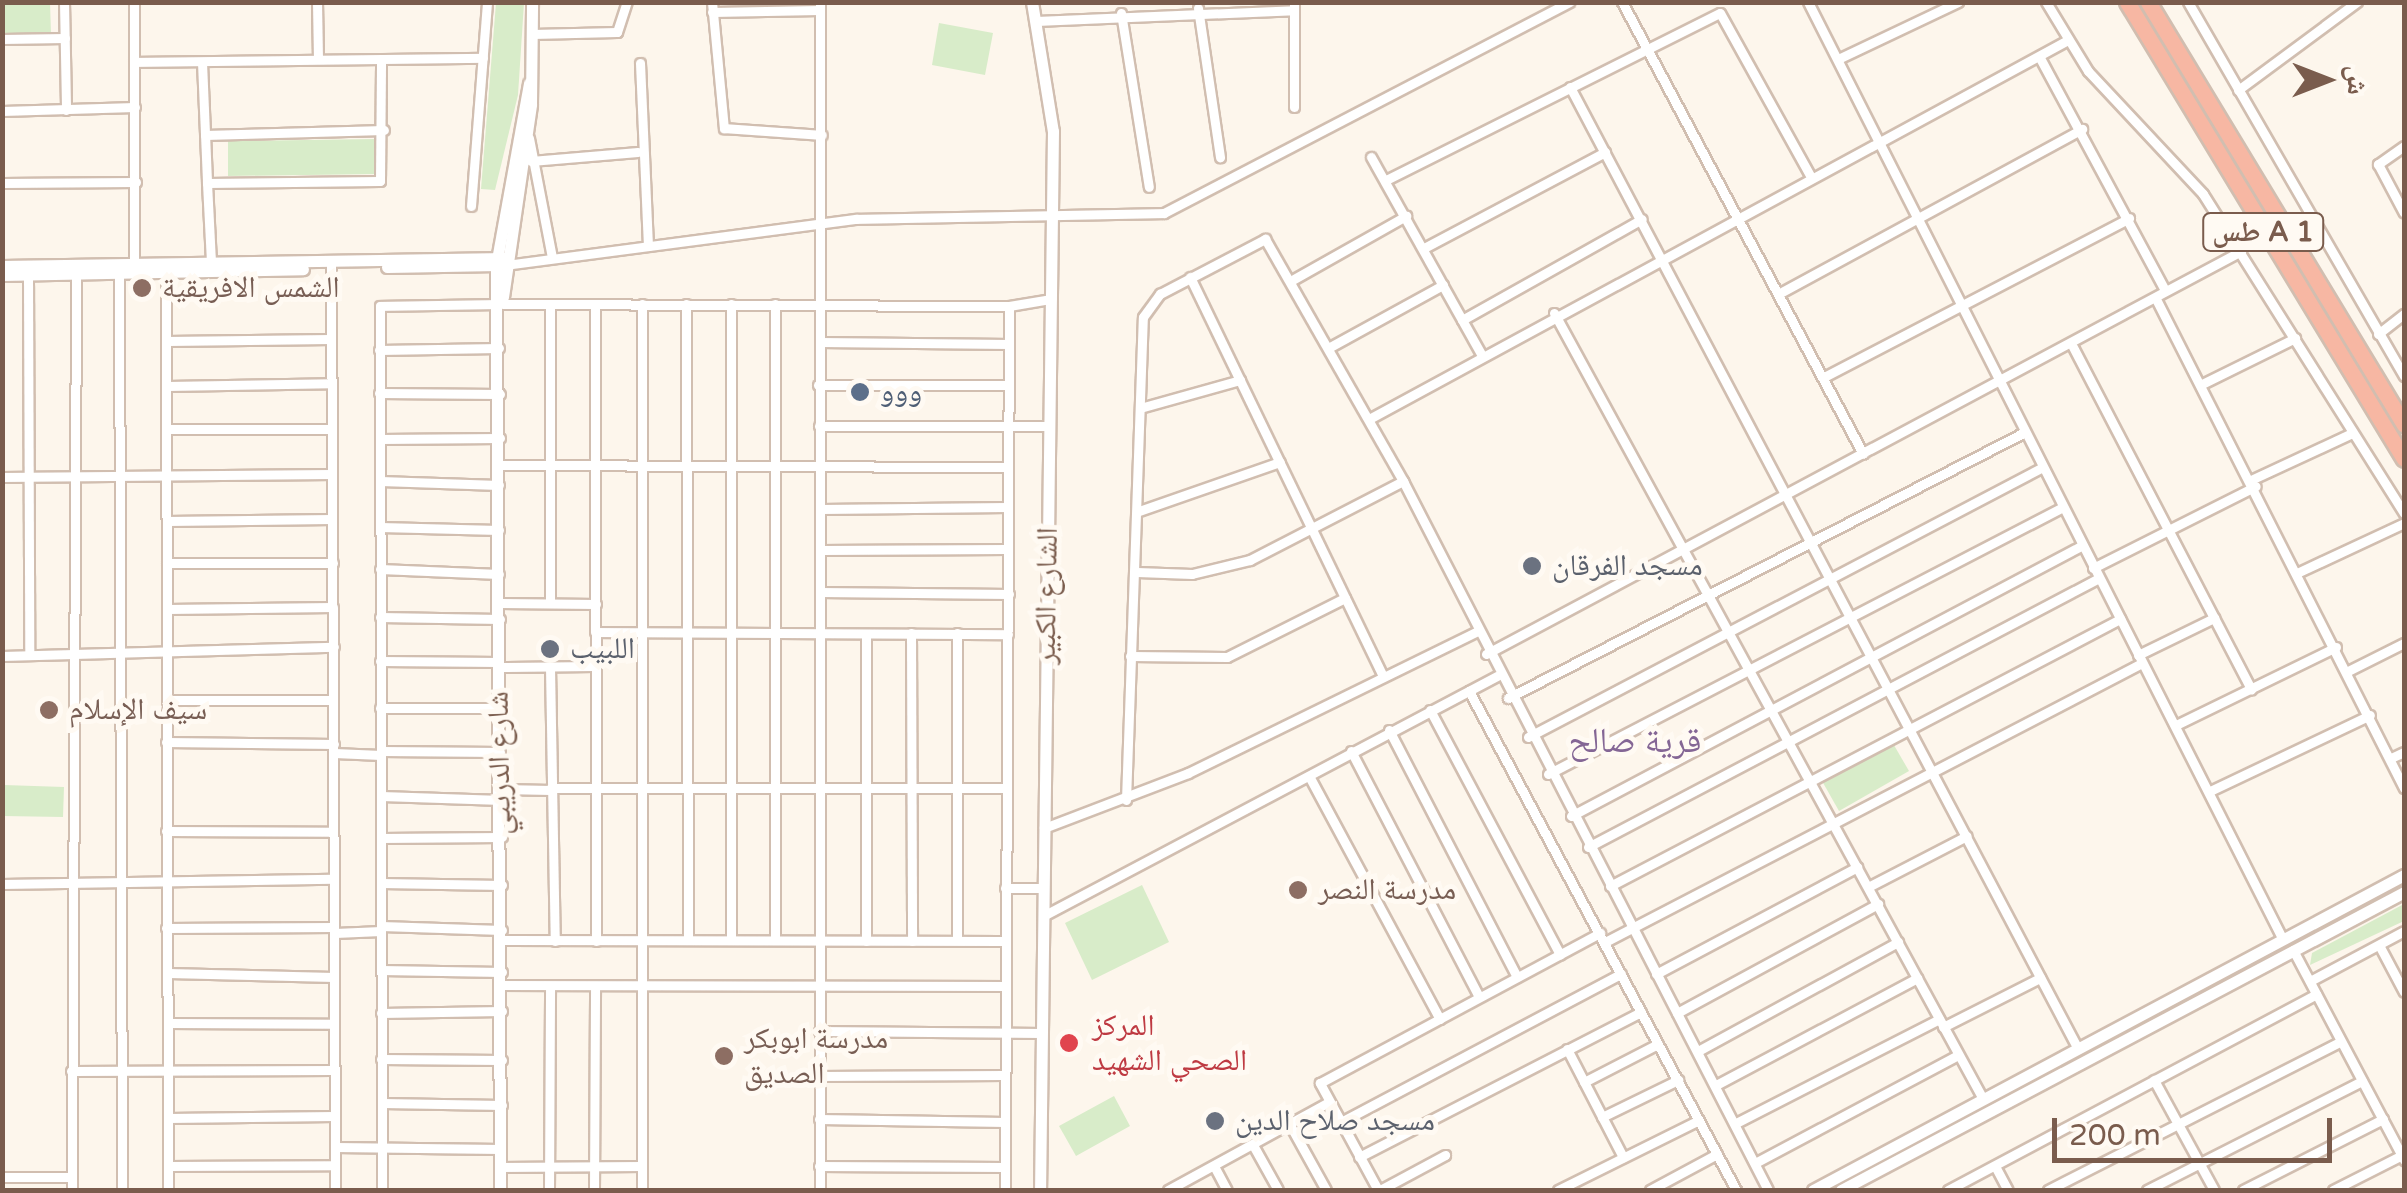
<!DOCTYPE html>
<html>
<head>
<meta charset="utf-8">
<style>
  body { margin:0 }
  #map { position:relative; width:2407px; height:1193px; overflow:hidden; background:#fdf6ec; font-family:"Varela Round","Noto Naskh Arabic",sans-serif }
  div>[style] { position:absolute }
  [style*='--x'] { left:calc(var(--x)*1px); top:calc(var(--y)*1px); width:calc(var(--w)*1px); rotate:calc(var(--a)*1deg) }
  .green>* { inset:0; background:#d8ecc9 }
  .roads { filter:drop-shadow(2px 0 #d1beb0) drop-shadow(-2px 0 #d1beb0) drop-shadow(0 2px #d1beb0) drop-shadow(0 -2px #d1beb0) }
  .street>* { height:9px; margin:-4.5px; padding:0 4.5px; transform-origin:4.5px; border-radius:4.5px; background:#fff }
  .secondary>* { height:11px; margin:-5.5px; padding:0 5.5px; transform-origin:5.5px; border-radius:5.5px; background:#fff }
  .highway>* { height:15px; margin:-7.5px; padding:0 7.5px; transform-origin:7.5px; border-radius:7.5px; background:#f7b7a3 }
  .dots>* { width:28px; height:28px; translate:-50% -50%; box-sizing:border-box; border:5px solid #fffaf3; border-radius:50% }
  span { translate:-50% -50%; white-space:nowrap; text-align:center; line-height:1.15; -webkit-text-stroke:10px #fffaf3; paint-order:stroke }
  .shield-label span { padding:2px 8px; background:#fffaf3; border:2px solid; border-radius:8px; -webkit-text-stroke-width:0 }
  .shield-label { font-size:28px; color:#7a5c4d; font-weight:700 }
  .education-label { font-size:30px; color:#785e54 }
  .left { translate:0 -50%; text-align:left }
  .service-label { font-size:30px; color:#4e5e75 }
  .worship-label { font-size:30px; color:#5b616d }
  .street-label { font-size:30px; color:#7a5c4d }
  .health-label { font-size:30px; color:#be3a42 }
  .quarter-label { font-size:35px; color:#846695 }
  .frame { position:absolute; inset:0; border:5px solid #7a5c4d; pointer-events:none }
  .north { position:absolute; left:2277px; top:30px; width:100px; height:100px; -webkit-text-stroke:8px #fffaf3; paint-order:stroke; rotate:90deg; font-size:28px; font-weight:700; line-height:40px; text-align:center; color:#7a5c4d }
  .north::after { content:''; display:block; margin:auto; width:35px; height:45px; background:#7a5c4d; clip-path:polygon(50% 0,100% 100%,50% 72%,0 100%) }
  .scale { position:absolute; left:2052px; top:1118px; width:280px; height:45px; box-sizing:border-box; border:5px solid #7a5c4d; border-top:0; padding-left:12px; font-size:30px; line-height:35px; white-space:nowrap; color:#7a5c4d; -webkit-text-stroke:8px #fffaf3; paint-order:stroke }
</style>
</head>
<body>
<div id="map">
  <div class="green">
    <div style="clip-path:polygon(3px 3px,50px 3px,51px 35px,3px 35px)"></div>
    <div style="clip-path:polygon(496px 3px,524px 3px,518px 95px,495px 190px,481px 189px)"></div>
    <div style="clip-path:polygon(939px 23px,993px 33px,985px 75px,932px 65px)"></div>
    <div style="clip-path:polygon(376px 139px,376px 174px,228px 176px,228px 141px)"></div>
    <div style="clip-path:polygon(1891px 740px,1909px 771px,1839px 811px,1822px 781px)"></div>
    <div style="clip-path:polygon(4px 785px,64px 787px,63px 817px,3px 816px)"></div>
    <div style="clip-path:polygon(1142px 885px,1169px 942px,1092px 980px,1065px 923px)"></div>
    <div style="clip-path:polygon(2404px 904px,2404px 921px,2310px 965px,2312px 953px)"></div>
    <div style="clip-path:polygon(1114px 1096px,1130px 1126px,1076px 1156px,1059px 1126px)"></div>
  </div>
  <div class="roads">
    <div class="street">
      <div style="--x:64;--y:2;--w:108;--a:88.9"></div>
      <div style="--x:134;--y:2;--w:264;--a:90"></div>
      <div style="--x:317;--y:2;--w:55;--a:89"></div>
      <div style="--x:712;--y:2;--w:127;--a:84.6"></div>
      <div style="--x:724;--y:128;--w:98;--a:4.1"></div>
      <div style="--x:1294;--y:2;--w:105;--a:90"></div>
      <div style="--x:1622;--y:2;--w:512;--a:61.93"></div>
      <div style="--x:1808;--y:2;--w:1049;--a:63.14"></div>
      <div style="--x:2046;--y:2;--w:81;--a:58.7"></div>
      <div style="--x:2088;--y:71;--w:168;--a:46.9"></div>
      <div style="--x:2203;--y:194;--w:377;--a:57.8"></div>
      <div style="--x:2188;--y:2;--w:432;--a:60"></div>
      <div style="--x:1198;--y:8;--w:151;--a:81.6"></div>
      <div style="--x:712;--y:12;--w:108;--a:-1.1"></div>
      <div style="--x:1121;--y:13;--w:176;--a:80.9"></div>
      <div style="--x:1036;--y:21;--w:258;--a:-2.4"></div>
      <div style="--x:532;--y:34;--w:85;--a:-1.3"></div>
      <div style="--x:617;--y:32;--w:32;--a:-72"></div>
      <div style="--x:2;--y:39;--w:63;--a:-0.9"></div>
      <div style="--x:2040;--y:58;--w:261;--a:61.7"></div>
      <div style="--x:1838;--y:59;--w:133;--a:-25.4"></div>
      <div style="--x:134;--y:62;--w:349;--a:-0.7"></div>
      <div style="--x:202;--y:62;--w:121;--a:87.6"></div>
      <div style="--x:207;--y:183;--w:173;--a:-0.7"></div>
      <div style="--x:380;--y:181;--w:122;--a:-89.5"></div>
      <div style="--x:640;--y:63;--w:183;--a:87.5"></div>
      <div style="--x:1570;--y:87;--w:1088;--a:62.16"></div>
      <div style="--x:2238;--y:90;--w:148;--a:-36.5"></div>
      <div style="--x:2;--y:111;--w:133;--a:-1.7"></div>
      <div style="--x:205;--y:135;--w:179;--a:-1.6"></div>
      <div style="--x:529;--y:138;--w:122;--a:79.1"></div>
      <div style="--x:2404;--y:146;--w:32;--a:145"></div>
      <div style="--x:2378;--y:164;--w:55;--a:62"></div>
      <div style="--x:1371;--y:157;--w:226;--a:60.8"></div>
      <div style="--x:531;--y:161;--w:107;--a:-4.8"></div>
      <div style="--x:1386;--y:180;--w:373;--a:-26.6"></div>
      <div style="--x:1720;--y:13;--w:188;--a:61"></div>
      <div style="--x:2;--y:183;--w:134;--a:-0.4"></div>
      <div style="--x:207;--y:183;--w:80;--a:87.1"></div>
      <div style="--x:471;--y:206;--w:205;--a:-85.5"></div>
      <div style="--x:1424;--y:248;--w:205;--a:-27.9"></div>
      <div style="--x:331;--y:261;--w:929;--a:89.75"></div>
      <div style="--x:505;--y:265;--w:354;--a:-7.5"></div>
      <div style="--x:856;--y:219;--w:308;--a:-1.1"></div>
      <div style="--x:1164;--y:213;--w:457;--a:-27.5"></div>
      <div style="--x:166;--y:273;--w:917;--a:89.88"></div>
      <div style="--x:119;--y:274;--w:916;--a:89.81"></div>
      <div style="--x:28;--y:275;--w:379;--a:89.8"></div>
      <div style="--x:1190;--y:277;--w:443;--a:64.2"></div>
      <div style="--x:1294;--y:279;--w:129;--a:-29.4"></div>
      <div style="--x:1780;--y:293;--w:344;--a:-28.5"></div>
      <div style="--x:2157;--y:301;--w:546;--a:63.11"></div>
      <div style="--x:503;--y:304;--w:506;--a:0.23"></div>
      <div style="--x:1009;--y:306;--w:884;--a:90.26"></div>
      <div style="--x:550;--y:304;--w:299;--a:90"></div>
      <div style="--x:595;--y:304;--w:637;--a:89.91"></div>
      <div style="--x:642;--y:304;--w:886;--a:90"></div>
      <div style="--x:686;--y:304;--w:635;--a:89.82"></div>
      <div style="--x:731;--y:304;--w:635;--a:90"></div>
      <div style="--x:1009;--y:306;--w:43;--a:-9.5"></div>
      <div style="--x:1554;--y:313;--w:895;--a:61.37"></div>
      <div style="--x:1462;--y:320;--w:206;--a:-29.3"></div>
      <div style="--x:2378;--y:334;--w:33;--a:-38"></div>
      <div style="--x:167;--y:341;--w:164;--a:-0.7"></div>
      <div style="--x:820;--y:342;--w:189;--a:0.6"></div>
      <div style="--x:1330;--y:347;--w:129;--a:-28.8"></div>
      <div style="--x:2073;--y:347;--w:386;--a:62.5"></div>
      <div style="--x:379;--y:350;--w:120;--a:-1"></div>
      <div style="--x:1824;--y:377;--w:344;--a:-27.5"></div>
      <div style="--x:2202;--y:384;--w:104;--a:-26.3"></div>
      <div style="--x:818;--y:385;--w:191;--a:0"></div>
      <div style="--x:167;--y:386;--w:164;--a:-1"></div>
      <div style="--x:379;--y:393;--w:121;--a:0.5"></div>
      <div style="--x:1140;--y:408;--w:104;--a:-15.6"></div>
      <div style="--x:1369;--y:419;--w:795;--a:-28.47"></div>
      <div style="--x:819;--y:426;--w:230;--a:0"></div>
      <div style="--x:167;--y:429;--w:164;--a:0"></div>
      <div style="--x:380;--y:439;--w:120;--a:-0.5"></div>
      <div style="--x:499;--y:465;--w:509;--a:0.23"></div>
      <div style="--x:2;--y:477;--w:330;--a:-0.5"></div>
      <div style="--x:2253;--y:479;--w:109;--a:-24.9"></div>
      <div style="--x:380;--y:481;--w:119;--a:1.9"></div>
      <div style="--x:821;--y:509;--w:186;--a:-0.6"></div>
      <div style="--x:1139;--y:511;--w:149;--a:-19.2"></div>
      <div style="--x:167;--y:521;--w:165;--a:-0.7"></div>
      <div style="--x:380;--y:527;--w:119;--a:1.4"></div>
      <div style="--x:821;--y:550;--w:186;--a:-0.3"></div>
      <div style="--x:167;--y:563;--w:166;--a:0"></div>
      <div style="--x:2093;--y:568;--w:182;--a:-26.7"></div>
      <div style="--x:380;--y:569;--w:119;--a:2.4"></div>
      <div style="--x:1137;--y:572;--w:55;--a:2.1"></div>
      <div style="--x:1192;--y:574;--w:60;--a:-13.6"></div>
      <div style="--x:1250;--y:560;--w:172;--a:-27.3"></div>
      <div style="--x:2299;--y:572;--w:116;--a:-25"></div>
      <div style="--x:820;--y:592;--w:189;--a:0.6"></div>
      <div style="--x:500;--y:603;--w:96;--a:0.6"></div>
      <div style="--x:167;--y:609;--w:166;--a:-0.7"></div>
      <div style="--x:380;--y:617;--w:120;--a:1"></div>
      <div style="--x:595;--y:632;--w:413;--a:0.3"></div>
      <div style="--x:911;--y:633;--w:308;--a:89.8"></div>
      <div style="--x:957;--y:633;--w:307;--a:90"></div>
      <div style="--x:866;--y:634;--w:307;--a:90"></div>
      <div style="--x:1486;--y:654;--w:856;--a:-28.09"></div>
      <div style="--x:2138;--y:655;--w:85;--a:-26"></div>
      <div style="--x:2;--y:656;--w:332;--a:-1.6"></div>
      <div style="--x:1130;--y:656;--w:97;--a:0.6"></div>
      <div style="--x:1227;--y:657;--w:132;--a:-26.6"></div>
      <div style="--x:380;--y:661;--w:119;--a:0.5"></div>
      <div style="--x:499;--y:667;--w:95;--a:-0.6"></div>
      <div style="--x:550;--y:667;--w:274;--a:89"></div>
      <div style="--x:2348;--y:671;--w:63;--a:-26.6"></div>
      <div style="--x:1469;--y:691;--w:566;--a:61.85"></div>
      <div style="--x:1508;--y:698;--w:579;--a:-27.23"></div>
      <div style="--x:167;--y:700;--w:166;--a:0"></div>
      <div style="--x:380;--y:708;--w:119;--a:0"></div>
      <div style="--x:1430;--y:710;--w:277;--a:62"></div>
      <div style="--x:2176;--y:725;--w:178;--a:-26"></div>
      <div style="--x:1389;--y:730;--w:278;--a:62.6"></div>
      <div style="--x:1528;--y:737;--w:579;--a:-27.67"></div>
      <div style="--x:166;--y:742;--w:168;--a:0.7"></div>
      <div style="--x:381;--y:751;--w:119;--a:0.5"></div>
      <div style="--x:1351;--y:751;--w:277;--a:62.5"></div>
      <div style="--x:334;--y:753;--w:47;--a:2.4"></div>
      <div style="--x:2391;--y:758;--w:14;--a:-25"></div>
      <div style="--x:1548;--y:774;--w:578;--a:-27.41"></div>
      <div style="--x:1309;--y:776;--w:276;--a:61.7"></div>
      <div style="--x:551;--y:788;--w:453;--a:0"></div>
      <div style="--x:501;--y:789;--w:50;--a:1.1"></div>
      <div style="--x:2210;--y:791;--w:177;--a:-25.4"></div>
      <div style="--x:381;--y:796;--w:121;--a:1.9"></div>
      <div style="--x:1126;--y:800;--w:483;--a:-88"></div>
      <div style="--x:1143;--y:317;--w:29;--a:-54"></div>
      <div style="--x:1160;--y:294;--w:119;--a:-27.6"></div>
      <div style="--x:1265;--y:239;--w:279;--a:60.3"></div>
      <div style="--x:1403;--y:481;--w:797;--a:62.76"></div>
      <div style="--x:1571;--y:816;--w:577;--a:-27.9"></div>
      <div style="--x:1044;--y:828;--w:154;--a:-20.9"></div>
      <div style="--x:1188;--y:773;--w:321;--a:-26.1"></div>
      <div style="--x:166;--y:831;--w:167;--a:0.3"></div>
      <div style="--x:381;--y:838;--w:121;--a:-0.5"></div>
      <div style="--x:1588;--y:847;--w:577;--a:-27.76"></div>
      <div style="--x:381;--y:883;--w:121;--a:0.9"></div>
      <div style="--x:2;--y:884;--w:331;--a:-0.9"></div>
      <div style="--x:1610;--y:886;--w:576;--a:-27.63"></div>
      <div style="--x:1868;--y:887;--w:111;--a:-27.3"></div>
      <div style="--x:1005;--y:888;--w:39;--a:0"></div>
      <div style="--x:1043;--y:916;--w:514;--a:-27.86"></div>
      <div style="--x:381;--y:926;--w:121;--a:1.9"></div>
      <div style="--x:166;--y:928;--w:168;--a:-0.3"></div>
      <div style="--x:335;--y:933;--w:46;--a:-2.5"></div>
      <div style="--x:502;--y:940;--w:502;--a:0.11"></div>
      <div style="--x:775;--y:940;--w:636;--a:-90"></div>
      <div style="--x:1605;--y:942;--w:605;--a:-27.45"></div>
      <div style="--x:2379;--y:945;--w:53;--a:62"></div>
      <div style="--x:2293;--y:950;--w:238;--a:62.1"></div>
      <div style="--x:381;--y:970;--w:121;--a:0.9"></div>
      <div style="--x:168;--y:973;--w:166;--a:1.4"></div>
      <div style="--x:1656;--y:974;--w:228;--a:-28"></div>
      <div style="--x:2310;--y:981;--w:106;--a:-28"></div>
      <div style="--x:502;--y:985;--w:502;--a:0.11"></div>
      <div style="--x:381;--y:1013;--w:121;--a:-0.9"></div>
      <div style="--x:1677;--y:1013;--w:229;--a:-28.5"></div>
      <div style="--x:168;--y:1023;--w:165;--a:0.3"></div>
      <div style="--x:1943;--y:1027;--w:109;--a:-26.8"></div>
      <div style="--x:819;--y:1031;--w:223;--a:0.5"></div>
      <div style="--x:1567;--y:1049;--w:122;--a:62.6"></div>
      <div style="--x:1698;--y:1051;--w:228;--a:-28.6"></div>
      <div style="--x:381;--y:1059;--w:121;--a:0.5"></div>
      <div style="--x:71;--y:1071;--w:263;--a:-0.2"></div>
      <div style="--x:819;--y:1076;--w:185;--a:-0.3"></div>
      <div style="--x:2154;--y:1080;--w:125;--a:61.4"></div>
      <div style="--x:1584;--y:1082;--w:83;--a:-27.2"></div>
      <div style="--x:1716;--y:1085;--w:228;--a:-28"></div>
      <div style="--x:382;--y:1103;--w:120;--a:1"></div>
      <div style="--x:1602;--y:1117;--w:85;--a:-26"></div>
      <div style="--x:168;--y:1118;--w:166;--a:-0.7"></div>
      <div style="--x:819;--y:1119;--w:186;--a:0.9"></div>
      <div style="--x:1339;--y:1123;--w:319;--a:-27.9"></div>
      <div style="--x:1736;--y:1123;--w:228;--a:-27.1"></div>
      <div style="--x:1290;--y:1125;--w:74;--a:61"></div>
      <div style="--x:1253;--y:1145;--w:51;--a:60.9"></div>
      <div style="--x:335;--y:1147;--w:166;--a:0.7"></div>
      <div style="--x:1359;--y:1157;--w:317;--a:-27.2"></div>
      <div style="--x:1755;--y:1163;--w:230;--a:-28"></div>
      <div style="--x:168;--y:1166;--w:167;--a:-0.3"></div>
      <div style="--x:819;--y:1166;--w:186;--a:0.3"></div>
      <div style="--x:1214;--y:1166;--w:27;--a:62"></div>
      <div style="--x:1995;--y:1166;--w:27;--a:62"></div>
      <div style="--x:500;--y:1167;--w:142;--a:-0.4"></div>
      <div style="--x:2;--y:1177;--w:70;--a:0"></div>
      <div style="--x:72;--y:1190;--w:916;--a:-89.75"></div>
      <div style="--x:382;--y:1190;--w:884;--a:-90.13"></div>
      <div style="--x:380;--y:306;--w:116;--a:-1"></div>
      <div style="--x:549;--y:1190;--w:204;--a:-89.7"></div>
      <div style="--x:594;--y:1190;--w:204;--a:-89.7"></div>
      <div style="--x:820;--y:1190;--w:1188;--a:-90"></div>
      <div style="--x:1168;--y:1190;--w:181;--a:-28.7"></div>
      <div style="--x:1378;--y:1190;--w:122;--a:-118.5"></div>
      <div style="--x:1320;--y:1083;--w:318;--a:-28.2"></div>
      <div style="--x:1380;--y:1190;--w:74;--a:-28.3"></div>
      <div style="--x:1558;--y:1190;--w:157;--a:-26.4"></div>
      <div style="--x:1650;--y:1190;--w:76;--a:-28.2"></div>
      <div style="--x:1948;--y:1190;--w:417;--a:-28"></div>
      <div style="--x:2048;--y:1190;--w:327;--a:-26.9"></div>
      <div style="--x:2147;--y:1190;--w:241;--a:-26.9"></div>
      <div style="--x:2243;--y:1190;--w:157;--a:-26.9"></div>
      <div style="--x:2333;--y:1190;--w:77;--a:-26.9"></div>
    </div>
    <div class="secondary">
      <div style="--x:1032;--y:2;--w:131;--a:80.8"></div>
      <div style="--x:1053;--y:131;--w:1059;--a:90.7"></div>
      <div style="--x:2;--y:266;--w:504;--a:-0.91"></div>
      <div style="--x:387;--y:267;--w:111;--a:-1"></div>
      <div style="--x:2;--y:275;--w:301;--a:-1.1"></div>
      <div style="--x:503;--y:297;--w:195;--a:-81.7"></div>
      <div style="--x:531;--y:104;--w:102;--a:-89.4"></div>
      <div style="--x:500;--y:1190;--w:925;--a:-90.25"></div>
      <div style="--x:496;--y:265;--w:185;--a:-79.7"></div>
      <div style="--x:1813;--y:1190;--w:670;--a:-28.06"></div>
      <div style="--x:1841;--y:1190;--w:637;--a:-27.89"></div>
    </div>
    <div class="highway">
      <div style="--x:2127;--y:2;--w:534;--a:58.78"></div>
      <div style="--x:2148;--y:2;--w:494;--a:58.8"></div>
    </div>
  </div>
  <div class="dots">
    <div style="left:142px;top:288px;background:#8d6e63"></div>
    <div style="left:860px;top:392px;background:#5c6f8a"></div>
    <div style="left:1532px;top:566px;background:#6b7280"></div>
    <div style="left:550px;top:649px;background:#6b7280"></div>
    <div style="left:49px;top:710px;background:#8d6e63"></div>
    <div style="left:1298px;top:890px;background:#8d6e63"></div>
    <div style="left:1069px;top:1043px;background:#e0444e"></div>
    <div style="left:724px;top:1056px;background:#8d6e63"></div>
    <div style="left:1215px;top:1121px;background:#6b7280"></div>
  </div>
  <div class="shield-label">
    <span style="left:2263px;top:232px">طس A 1</span>
  </div>
  <div class="education-label">
    <span class="left" style="left:162px;top:288px">الشمس الافريقية</span>
    <span class="left" style="left:69px;top:710px">سيف الإسلام</span>
    <span class="left" style="left:1318px;top:890px">مدرسة النصر</span>
    <span class="left" style="left:744px;top:1056px">مدرسة ابوبكر<br>الصديق</span>
  </div>
  <div class="service-label">
    <span class="left" style="left:880px;top:392px">ووو</span>
  </div>
  <div class="worship-label">
    <span class="left" style="left:1552px;top:566px">مسجد الفرقان</span>
    <span class="left" style="left:570px;top:649px">اللبيب</span>
    <span class="left" style="left:1235px;top:1121px">مسجد صلاح الدين</span>
  </div>
  <div class="street-label">
    <span style="left:1047px;top:596px;rotate:-89deg">الشارع الكبير</span>
    <span style="left:500px;top:763px;rotate:-91deg">شارع الدريبي</span>
  </div>
  <div class="health-label">
    <span class="left" style="left:1092px;top:1043px">المركز<br>الصحي الشهيد</span>
  </div>
  <div class="quarter-label">
    <span style="left:1635px;top:741px">قرية صالح</span>
  </div>
  <div class="frame"></div>
  <div class="north">ش</div>
  <div class="scale">200 m</div>
</div>
</body>
</html>
